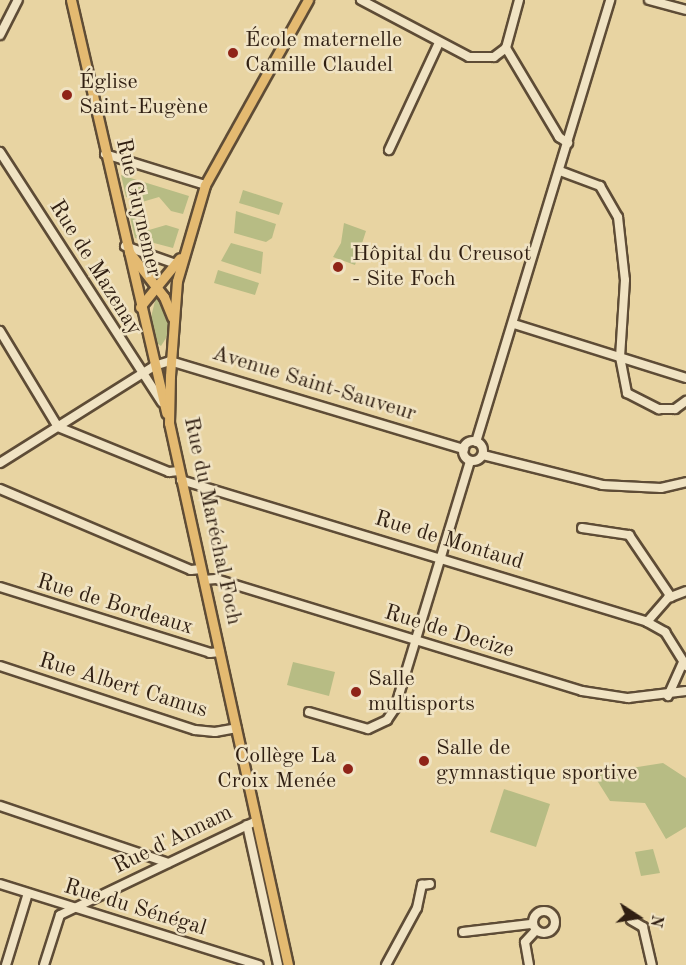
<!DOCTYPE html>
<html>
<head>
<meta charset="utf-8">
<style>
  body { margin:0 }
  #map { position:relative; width:686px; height:965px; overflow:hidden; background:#e8d4a2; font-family:"Old Standard TT",serif }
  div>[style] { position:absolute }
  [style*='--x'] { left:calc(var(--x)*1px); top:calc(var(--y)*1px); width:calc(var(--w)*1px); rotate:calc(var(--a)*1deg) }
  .green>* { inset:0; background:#b7bc84 }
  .roads { filter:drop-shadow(2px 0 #5e4c36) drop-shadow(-2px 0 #5e4c36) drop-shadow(0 2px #5e4c36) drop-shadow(0 -2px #5e4c36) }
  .minor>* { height:8px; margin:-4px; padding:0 4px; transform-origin:4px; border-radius:4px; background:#f0e3c3 }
  .minor>.ring { margin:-4px; padding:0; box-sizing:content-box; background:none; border:8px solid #f0e3c3; border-radius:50% }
  .major>* { height:9px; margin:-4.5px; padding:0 4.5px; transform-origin:4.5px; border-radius:4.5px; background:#e4ba71 }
  .dots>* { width:16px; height:16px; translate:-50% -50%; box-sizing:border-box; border:3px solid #f0e3c3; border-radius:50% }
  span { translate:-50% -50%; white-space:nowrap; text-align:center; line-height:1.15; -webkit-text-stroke:5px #f0e3c3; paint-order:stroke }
  .poi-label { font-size:22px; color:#301f12 }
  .left { translate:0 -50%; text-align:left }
  .right { translate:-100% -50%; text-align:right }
  .street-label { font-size:22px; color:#301f12 }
  .north { position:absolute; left:608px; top:887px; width:60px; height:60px; -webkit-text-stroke:4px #f0e3c3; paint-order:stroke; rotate:102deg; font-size:16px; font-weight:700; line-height:24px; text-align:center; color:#301f12 }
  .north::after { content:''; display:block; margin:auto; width:21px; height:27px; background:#301f12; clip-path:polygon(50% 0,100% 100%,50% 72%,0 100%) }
</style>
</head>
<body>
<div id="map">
  <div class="green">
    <div style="clip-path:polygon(121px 175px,189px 196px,183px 214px,171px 211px,159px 197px,142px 202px,126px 197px)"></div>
    <div style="clip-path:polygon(243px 190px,283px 203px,279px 215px,239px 203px)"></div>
    <div style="clip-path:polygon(236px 211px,276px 224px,272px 238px,266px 242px,234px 233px)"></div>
    <div style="clip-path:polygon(129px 213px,149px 230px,166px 225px,179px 229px,173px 248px,135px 238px)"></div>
    <div style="clip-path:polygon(344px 223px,366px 231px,355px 265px,333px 257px,341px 243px)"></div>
    <div style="clip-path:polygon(231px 243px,263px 252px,261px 274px,221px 261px)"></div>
    <div style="clip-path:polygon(218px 270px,259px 283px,255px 295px,214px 283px)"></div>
    <div style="clip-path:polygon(157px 293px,169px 316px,168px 335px,161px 346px,155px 342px,150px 321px)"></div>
    <div style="clip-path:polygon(293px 662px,335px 672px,329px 696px,287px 685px)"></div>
    <div style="clip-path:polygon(663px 763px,686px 778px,686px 827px,666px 839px,645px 803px,610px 801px,593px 774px)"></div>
    <div style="clip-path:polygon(504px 789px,550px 804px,536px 847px,490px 832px)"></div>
    <div style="clip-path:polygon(653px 849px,660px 873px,641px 876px,635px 852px)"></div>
  </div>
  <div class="roads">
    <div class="minor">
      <div style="--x:361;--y:0;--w:122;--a:27.8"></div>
      <div style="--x:469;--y:57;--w:25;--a:0"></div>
      <div style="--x:494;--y:57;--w:15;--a:-37"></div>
      <div style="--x:519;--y:0;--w:50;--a:105.2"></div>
      <div style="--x:506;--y:48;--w:104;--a:59.2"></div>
      <div style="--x:559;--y:137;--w:11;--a:34"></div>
      <div style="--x:649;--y:0;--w:38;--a:15"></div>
      <div style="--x:0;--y:35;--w:39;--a:-63"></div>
      <div style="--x:389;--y:150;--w:118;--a:-65"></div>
      <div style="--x:0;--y:152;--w:298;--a:57.1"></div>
      <div style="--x:105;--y:154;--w:105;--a:17.2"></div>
      <div style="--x:560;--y:171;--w:43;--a:20.6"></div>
      <div style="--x:600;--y:186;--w:36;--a:60"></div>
      <div style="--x:618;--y:217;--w:63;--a:83.7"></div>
      <div style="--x:625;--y:280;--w:77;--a:93.7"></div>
      <div style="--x:620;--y:357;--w:37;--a:79"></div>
      <div style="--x:627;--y:393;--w:36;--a:27"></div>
      <div style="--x:659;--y:409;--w:16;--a:0"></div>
      <div style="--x:675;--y:409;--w:14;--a:-36"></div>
      <div style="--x:125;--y:246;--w:54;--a:19.4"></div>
      <div style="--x:514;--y:324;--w:180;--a:17.4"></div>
      <div style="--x:0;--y:331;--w:112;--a:58.9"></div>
      <div style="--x:58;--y:427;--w:120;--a:22.1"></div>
      <div style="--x:169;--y:472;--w:10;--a:-6"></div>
      <div class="ring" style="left:463px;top:441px;width:12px;height:12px"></div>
      <div style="--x:476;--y:442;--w:462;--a:-73.1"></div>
      <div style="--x:483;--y:455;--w:123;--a:14.1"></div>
      <div style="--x:602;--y:485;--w:59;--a:2.9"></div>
      <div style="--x:661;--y:488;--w:26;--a:-13"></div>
      <div style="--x:0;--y:463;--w:182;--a:-32.2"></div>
      <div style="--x:154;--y:366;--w:17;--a:-17"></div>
      <div style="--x:170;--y:361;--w:307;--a:16.7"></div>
      <div style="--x:181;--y:480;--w:487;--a:16.9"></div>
      <div style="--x:647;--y:622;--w:21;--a:29"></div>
      <div style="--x:665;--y:632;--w:40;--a:58"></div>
      <div style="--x:0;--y:489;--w:207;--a:23"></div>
      <div style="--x:191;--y:570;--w:10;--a:-6"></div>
      <div style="--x:582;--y:528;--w:48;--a:8.5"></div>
      <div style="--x:629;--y:535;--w:75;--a:55.9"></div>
      <div style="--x:204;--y:580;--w:12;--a:-5"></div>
      <div style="--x:216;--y:579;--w:383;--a:17"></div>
      <div style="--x:582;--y:691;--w:47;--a:8.7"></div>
      <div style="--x:628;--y:698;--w:58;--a:-6.9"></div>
      <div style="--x:0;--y:587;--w:220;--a:17.4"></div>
      <div style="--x:210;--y:653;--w:10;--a:-6"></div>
      <div style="--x:647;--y:622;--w:32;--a:-49"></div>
      <div style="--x:668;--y:598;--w:19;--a:-21"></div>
      <div style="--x:0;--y:666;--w:205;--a:18.2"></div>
      <div style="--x:195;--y:730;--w:20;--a:6"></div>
      <div style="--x:215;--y:732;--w:22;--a:-10"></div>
      <div style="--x:668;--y:696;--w:36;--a:-66"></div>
      <div style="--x:309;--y:712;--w:61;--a:16.1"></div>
      <div style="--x:368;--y:729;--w:21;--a:-25"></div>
      <div style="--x:387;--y:720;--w:14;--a:-56"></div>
      <div style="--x:395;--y:708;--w:258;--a:-73.1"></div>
      <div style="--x:0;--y:806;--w:177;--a:18.7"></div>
      <div style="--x:247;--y:825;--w:143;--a:77.5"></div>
      <div style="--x:0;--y:884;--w:271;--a:17.4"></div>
      <div class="ring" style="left:533px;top:911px;width:14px;height:14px"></div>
      <div style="--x:631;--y:920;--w:14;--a:30"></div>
      <div style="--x:643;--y:927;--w:39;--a:77"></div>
      <div style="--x:463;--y:932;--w:68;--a:-6.7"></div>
      <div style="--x:6;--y:965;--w:75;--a:-73"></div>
      <div style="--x:44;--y:965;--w:52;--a:-72.3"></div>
      <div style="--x:60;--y:915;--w:217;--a:-25.6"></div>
      <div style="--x:386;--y:965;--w:65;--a:-61.5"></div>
      <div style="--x:417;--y:908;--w:24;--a:-78"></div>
      <div style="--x:422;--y:885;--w:8;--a:-7"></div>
      <div style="--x:529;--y:965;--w:23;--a:-100"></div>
      <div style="--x:525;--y:942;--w:16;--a:-47"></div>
    </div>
    <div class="major">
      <div style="--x:71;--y:0;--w:424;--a:77"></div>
      <div style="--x:129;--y:252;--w:57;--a:52.1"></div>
      <div style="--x:164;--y:297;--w:22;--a:68"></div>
      <div style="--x:140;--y:307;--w:63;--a:-50.8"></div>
      <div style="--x:288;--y:965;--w:555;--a:-102.38"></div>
      <div style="--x:169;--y:423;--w:47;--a:-88.8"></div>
      <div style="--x:170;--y:376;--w:95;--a:-85.8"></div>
      <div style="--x:177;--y:281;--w:100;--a:-73.7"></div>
      <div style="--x:205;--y:185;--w:212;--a:-60.9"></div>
    </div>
  </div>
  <div class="dots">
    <div style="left:233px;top:53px;background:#8f2418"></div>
    <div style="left:67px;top:95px;background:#8f2418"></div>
    <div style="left:338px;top:267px;background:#8f2418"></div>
    <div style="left:356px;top:692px;background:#8f2418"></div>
    <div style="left:424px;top:761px;background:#8f2418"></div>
    <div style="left:348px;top:769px;background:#8f2418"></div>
  </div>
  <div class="poi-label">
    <span class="left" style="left:245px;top:53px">École maternelle<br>Camille Claudel</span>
    <span class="left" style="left:79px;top:95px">Église<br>Saint-Eugène</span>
    <span class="left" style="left:352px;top:267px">Hôpital du Creusot<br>- Site Foch</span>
    <span class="left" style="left:368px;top:692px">Salle<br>multisports</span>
    <span class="left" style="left:436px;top:761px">Salle de<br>gymnastique sportive</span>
    <span class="right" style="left:336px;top:769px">Collège La<br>Croix Menée</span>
  </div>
  <div class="street-label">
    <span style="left:138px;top:208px;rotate:77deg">Rue Guynemer</span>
    <span style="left:95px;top:268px;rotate:58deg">Rue de Mazenay</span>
    <span style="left:314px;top:384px;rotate:17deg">Avenue Saint-Sauveur</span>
    <span style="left:212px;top:521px;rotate:78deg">Rue du Maréchal Foch</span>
    <span style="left:449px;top:541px;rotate:17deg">Rue de Montaud</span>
    <span style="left:115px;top:605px;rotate:17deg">Rue de Bordeaux</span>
    <span style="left:449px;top:632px;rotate:17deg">Rue de Decize</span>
    <span style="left:123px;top:686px;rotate:17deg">Rue Albert Camus</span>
    <span style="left:173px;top:840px;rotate:-26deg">Rue d'Annam</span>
    <span style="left:135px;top:908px;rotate:17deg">Rue du Sénégal</span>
  </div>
  <div class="north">N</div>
</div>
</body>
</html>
